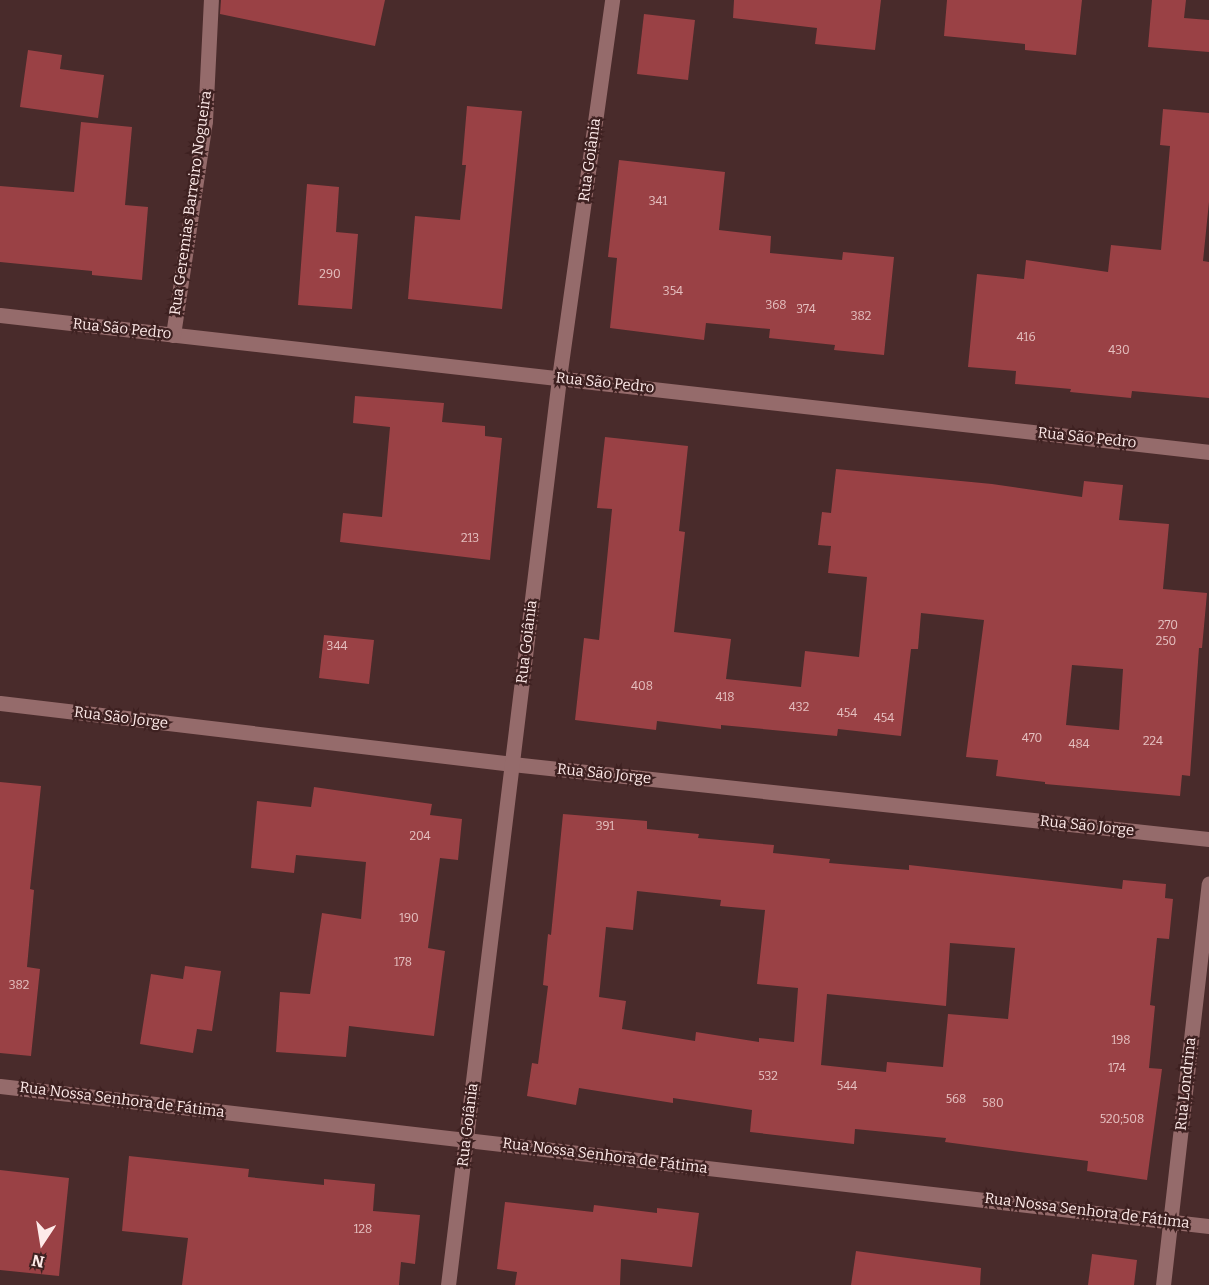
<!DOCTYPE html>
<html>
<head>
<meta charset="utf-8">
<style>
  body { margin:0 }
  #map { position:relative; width:1209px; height:1285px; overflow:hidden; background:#492b2b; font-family:Bitter,serif }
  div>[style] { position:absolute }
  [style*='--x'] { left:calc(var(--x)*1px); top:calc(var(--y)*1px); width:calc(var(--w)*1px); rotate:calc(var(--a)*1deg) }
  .building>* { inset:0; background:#9a4145 }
  .minor>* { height:15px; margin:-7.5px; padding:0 7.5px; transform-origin:7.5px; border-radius:7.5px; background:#956b6b }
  span { translate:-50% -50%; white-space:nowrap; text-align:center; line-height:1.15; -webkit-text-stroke:4.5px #3e2121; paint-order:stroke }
  .number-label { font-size:12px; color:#e5c0c0 }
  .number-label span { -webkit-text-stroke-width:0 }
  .street-label { font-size:15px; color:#feeae9 }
  .north { position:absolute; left:12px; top:1213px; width:60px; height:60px; -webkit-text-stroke:4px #3e2121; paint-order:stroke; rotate:192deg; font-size:16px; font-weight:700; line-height:24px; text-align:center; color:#feeae9 }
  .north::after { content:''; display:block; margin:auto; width:21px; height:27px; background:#feeae9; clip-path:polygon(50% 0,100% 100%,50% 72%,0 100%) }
</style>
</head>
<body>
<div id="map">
  <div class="building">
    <div style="clip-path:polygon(221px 0,385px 0,375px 46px,220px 14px)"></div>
    <div style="clip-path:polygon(734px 0,881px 0,875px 50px,815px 44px,817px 28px,733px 18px)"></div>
    <div style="clip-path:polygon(947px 0,1082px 0,1076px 55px,1025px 50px,1025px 44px,944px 36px)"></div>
    <div style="clip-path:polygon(1152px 0,1186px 0,1184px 18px,1209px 20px,1209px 52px,1148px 47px)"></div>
    <div style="clip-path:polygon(644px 14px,695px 20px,688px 80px,637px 74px)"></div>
    <div style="clip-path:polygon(28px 50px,62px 55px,60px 69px,104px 75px,98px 118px,20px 107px)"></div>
    <div style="clip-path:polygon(467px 106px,522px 111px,502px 309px,408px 299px,415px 216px,460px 220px,466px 165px,462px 165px)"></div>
    <div style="clip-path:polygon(1163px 109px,1209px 113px,1209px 202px,1203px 261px,1209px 262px,1209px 398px,1132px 391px,1131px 398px,1070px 392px,1071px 389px,1015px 384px,1016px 371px,968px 367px,977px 274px,1024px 279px,1026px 260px,1108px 272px,1111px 245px,1161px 250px,1170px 146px,1160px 145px)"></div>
    <div style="clip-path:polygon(81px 122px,132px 127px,125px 205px,148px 207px,142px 280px,92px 275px,92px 271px,0 262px,0 186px,74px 192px)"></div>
    <div style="clip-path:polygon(619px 160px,725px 172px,719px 230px,771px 236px,770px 253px,842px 260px,843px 252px,894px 257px,884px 355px,834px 350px,835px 345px,769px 338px,770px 329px,706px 323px,704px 340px,610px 328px,617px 258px,608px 257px)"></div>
    <div style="clip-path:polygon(307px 184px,339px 187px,336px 232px,358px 234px,352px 309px,298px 305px)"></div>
    <div style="clip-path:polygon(355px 396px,444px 403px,442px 422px,485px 426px,485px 436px,502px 438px,490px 560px,340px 542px,343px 513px,382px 517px,390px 427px,353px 423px)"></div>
    <div style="clip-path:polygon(evenodd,605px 437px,688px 446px,679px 531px,685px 532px,674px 632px,731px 639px,726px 679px,801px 687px,805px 651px,859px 657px,867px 577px,828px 573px,831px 546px,818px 545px,822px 512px,831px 513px,836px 469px,992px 484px,1082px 497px,1084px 481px,1123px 485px,1119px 520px,1169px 524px,1163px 589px,1207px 593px,1202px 648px,1199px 648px,1190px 776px,1182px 775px,1180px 796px,1045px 784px,1045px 782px,996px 776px,998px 760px,966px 757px,984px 620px,921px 613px,918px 649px,911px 649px,901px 736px,838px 729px,837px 736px,721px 725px,721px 729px,657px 721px,656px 730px,575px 720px,584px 638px,599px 640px,612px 509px,597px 508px,605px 437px,1072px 665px,1123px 669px,1119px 730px,1066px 725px,1072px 665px)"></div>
    <div style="clip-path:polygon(324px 635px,374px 640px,369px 684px,319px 678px)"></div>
    <div style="clip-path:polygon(0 782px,41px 786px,30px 889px,34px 890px,27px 967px,40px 969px,31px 1056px,0 1053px)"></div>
    <div style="clip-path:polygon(314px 787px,432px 804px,430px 815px,462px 819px,458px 860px,440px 858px,428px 948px,445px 951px,434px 1036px,349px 1026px,346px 1057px,276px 1052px,280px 992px,310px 994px,322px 913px,361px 919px,366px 862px,296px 855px,294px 873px,251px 868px,257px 801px,311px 807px)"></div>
    <div style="clip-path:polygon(evenodd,563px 814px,647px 821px,647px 829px,699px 834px,698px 838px,774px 845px,773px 853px,830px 859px,829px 863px,909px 870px,909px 865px,1122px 889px,1123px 880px,1166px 884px,1165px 898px,1173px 899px,1169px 939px,1157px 938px,1150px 1005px,1155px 1006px,1149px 1068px,1162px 1069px,1147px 1180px,1087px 1171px,1088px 1161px,945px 1142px,946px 1138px,855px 1129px,854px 1144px,750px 1132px,752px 1110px,673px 1098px,673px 1103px,579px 1088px,576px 1105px,527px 1096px,532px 1063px,538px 1064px,548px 986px,543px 985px,548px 934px,551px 935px,563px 814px,637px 891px,721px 900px,720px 906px,765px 910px,757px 984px,798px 988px,794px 1042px,759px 1038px,759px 1042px,696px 1032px,695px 1041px,622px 1029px,626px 1001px,599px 997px,606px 927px,633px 930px,637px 891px,563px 814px,950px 943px,1015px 948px,1008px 1019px,948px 1014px,943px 1067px,887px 1062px,886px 1072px,821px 1065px,827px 994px,946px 1006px,950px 943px)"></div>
    <div style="clip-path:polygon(185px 966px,221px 971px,212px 1031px,197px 1029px,193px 1053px,140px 1044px,151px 974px,183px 979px)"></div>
    <div style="clip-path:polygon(129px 1156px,249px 1169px,248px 1177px,324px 1185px,324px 1179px,375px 1184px,373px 1211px,420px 1215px,415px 1264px,401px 1262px,399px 1285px,182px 1285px,188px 1238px,122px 1231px)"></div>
    <div style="clip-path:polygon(0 1170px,69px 1178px,59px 1276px,0 1270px)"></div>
    <div style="clip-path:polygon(505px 1202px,593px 1212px,594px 1205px,657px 1213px,657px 1208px,699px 1213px,692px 1267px,621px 1259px,620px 1285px,515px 1285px,517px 1272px,497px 1269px)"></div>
    <div style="clip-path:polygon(856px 1251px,981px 1268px,980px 1285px,851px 1285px)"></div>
    <div style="clip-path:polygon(1092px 1254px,1137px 1260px,1134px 1285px,1088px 1285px)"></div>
  </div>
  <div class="minor">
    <div style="--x:0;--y:315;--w:1217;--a:6.46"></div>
    <div style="--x:173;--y:335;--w:216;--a:-81.5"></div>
    <div style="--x:205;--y:121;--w:121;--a:-87.2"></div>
    <div style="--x:0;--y:703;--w:516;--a:6.79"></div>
    <div style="--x:512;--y:764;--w:701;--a:6.14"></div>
    <div style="--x:0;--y:1086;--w:1217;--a:6.61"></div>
    <div style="--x:448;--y:1285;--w:914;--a:-83.02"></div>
    <div style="--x:559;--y:378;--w:382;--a:-82"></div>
    <div style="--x:1163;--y:1285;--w:404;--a:-83.5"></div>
  </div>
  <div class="number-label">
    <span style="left:658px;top:202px">341</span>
    <span style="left:330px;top:275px">290</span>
    <span style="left:673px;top:292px">354</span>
    <span style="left:776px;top:306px">368</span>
    <span style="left:806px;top:310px">374</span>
    <span style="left:861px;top:317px">382</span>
    <span style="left:1026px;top:338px">416</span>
    <span style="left:1119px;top:351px">430</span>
    <span style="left:470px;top:539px">213</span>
    <span style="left:1168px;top:626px">270</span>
    <span style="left:1166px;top:642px">250</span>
    <span style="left:337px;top:647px">344</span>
    <span style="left:642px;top:687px">408</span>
    <span style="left:725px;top:698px">418</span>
    <span style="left:799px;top:708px">432</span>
    <span style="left:847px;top:714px">454</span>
    <span style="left:884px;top:719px">454</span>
    <span style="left:1032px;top:739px">470</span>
    <span style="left:1153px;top:742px">224</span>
    <span style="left:1079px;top:745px">484</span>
    <span style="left:605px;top:827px">391</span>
    <span style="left:420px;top:837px">204</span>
    <span style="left:409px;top:919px">190</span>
    <span style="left:403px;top:963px">178</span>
    <span style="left:19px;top:986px">382</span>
    <span style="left:1121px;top:1041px">198</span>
    <span style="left:1117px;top:1069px">174</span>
    <span style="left:768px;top:1077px">532</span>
    <span style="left:847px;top:1087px">544</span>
    <span style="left:956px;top:1100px">568</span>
    <span style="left:993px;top:1104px">580</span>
    <span style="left:1122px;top:1120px">520;508</span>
    <span style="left:363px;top:1230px">128</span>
  </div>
  <div class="street-label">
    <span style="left:590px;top:160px;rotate:-82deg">Rua Goiânia</span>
    <span style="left:191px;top:203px;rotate:-82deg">Rua Geremias Barreiro Nogueira</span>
    <span style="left:122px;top:329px;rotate:6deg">Rua São Pedro</span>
    <span style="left:605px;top:383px;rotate:6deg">Rua São Pedro</span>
    <span style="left:1087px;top:438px;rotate:6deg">Rua São Pedro</span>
    <span style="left:527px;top:642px;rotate:-83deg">Rua Goiânia</span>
    <span style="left:121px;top:718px;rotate:7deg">Rua São Jorge</span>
    <span style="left:604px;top:774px;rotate:6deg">Rua São Jorge</span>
    <span style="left:1087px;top:826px;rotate:6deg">Rua São Jorge</span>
    <span style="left:1186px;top:1084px;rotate:-84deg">Rua Londrina</span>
    <span style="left:122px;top:1100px;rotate:7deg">Rua Nossa Senhora de Fátima</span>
    <span style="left:468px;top:1125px;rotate:-83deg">Rua Goiânia</span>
    <span style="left:605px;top:1156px;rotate:7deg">Rua Nossa Senhora de Fátima</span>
    <span style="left:1087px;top:1211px;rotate:7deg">Rua Nossa Senhora de Fátima</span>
  </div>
  <div class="north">N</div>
</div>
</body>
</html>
